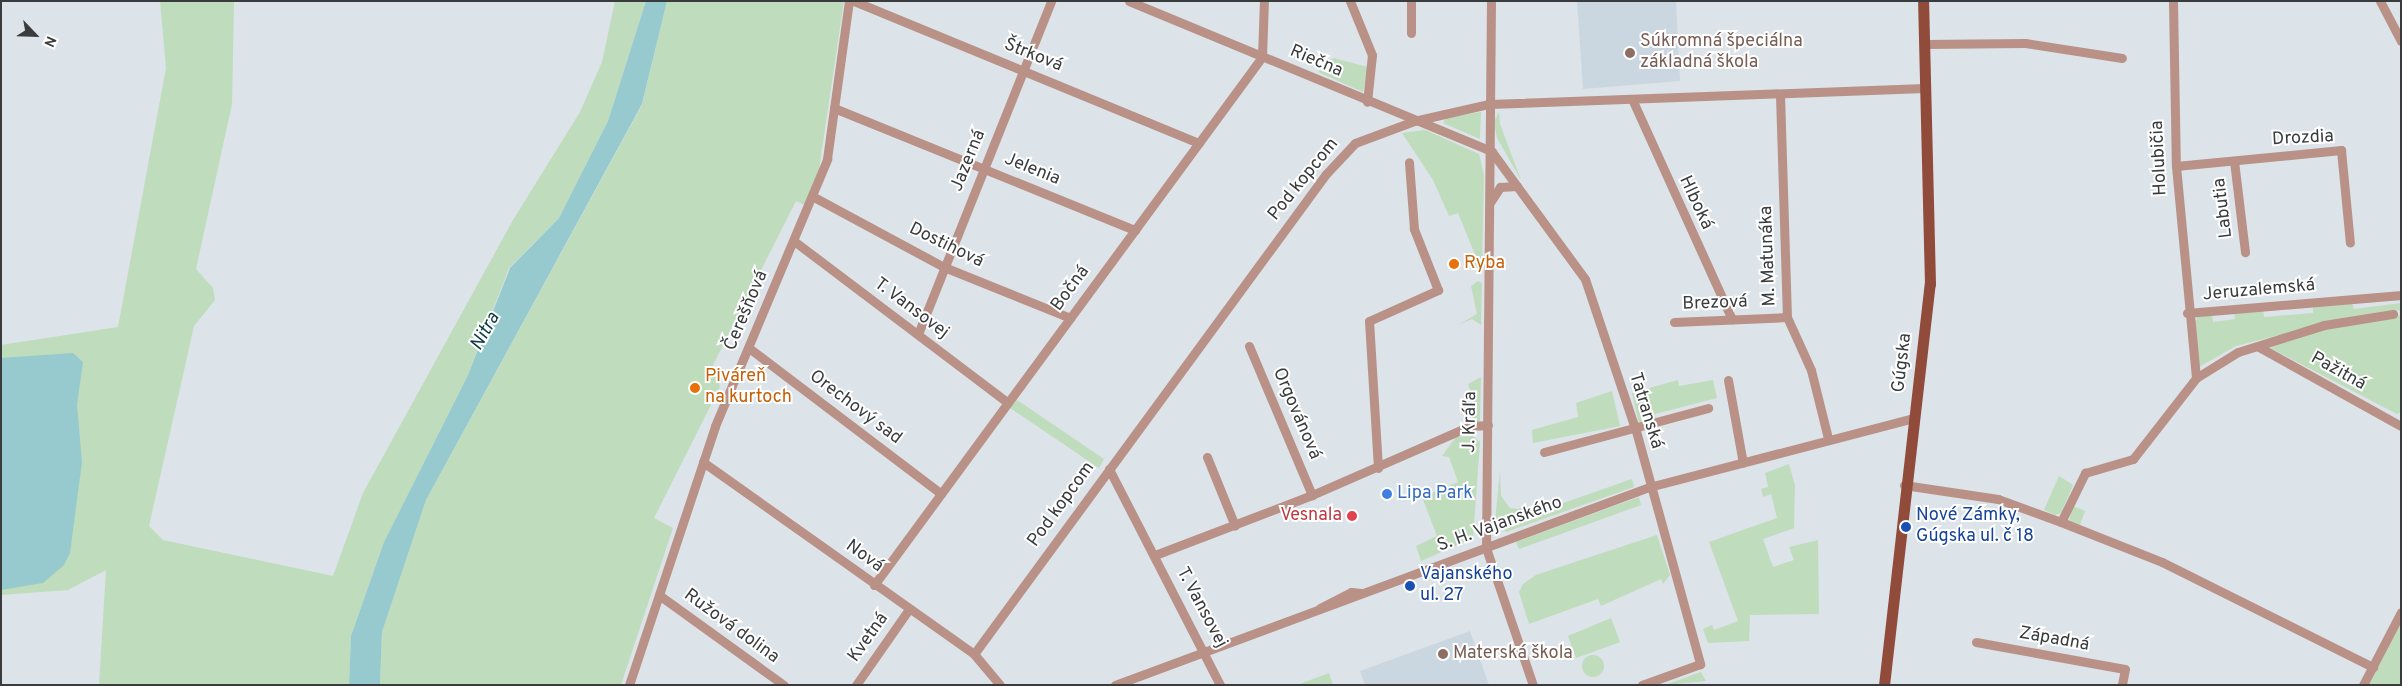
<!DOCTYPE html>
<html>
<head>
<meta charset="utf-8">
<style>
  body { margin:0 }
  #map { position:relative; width:2402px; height:686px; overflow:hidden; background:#dce3e9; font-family:Overpass,sans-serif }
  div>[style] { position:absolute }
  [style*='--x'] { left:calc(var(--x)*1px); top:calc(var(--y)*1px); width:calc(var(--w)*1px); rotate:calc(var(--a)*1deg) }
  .built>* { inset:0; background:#cad7e1 }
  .green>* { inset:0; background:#bfdcbc }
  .round { border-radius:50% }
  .water>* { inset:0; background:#97cace }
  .minor>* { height:9px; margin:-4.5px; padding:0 4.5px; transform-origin:4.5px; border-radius:4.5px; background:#b99187 }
  .major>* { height:11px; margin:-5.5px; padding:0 5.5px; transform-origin:5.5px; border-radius:5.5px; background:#904b3b }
  .dots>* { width:14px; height:14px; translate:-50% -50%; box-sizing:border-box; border:2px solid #fff; border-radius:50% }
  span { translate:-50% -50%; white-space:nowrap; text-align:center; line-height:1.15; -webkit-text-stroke:4px #fff; paint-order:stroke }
  .education-label { font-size:18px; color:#785e54 }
  .left { translate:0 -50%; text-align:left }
  .street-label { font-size:18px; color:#393b3d }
  .food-label { font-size:18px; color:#c56008 }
  .shop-label { font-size:18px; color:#366cbe }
  .health-label { font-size:18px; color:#be3a42 }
  .right { translate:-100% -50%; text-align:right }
  .transit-label { font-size:18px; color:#164399 }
  .water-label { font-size:19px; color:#0c3d41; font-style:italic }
  .frame { position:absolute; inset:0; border:2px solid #393b3d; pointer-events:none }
  .north { position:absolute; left:10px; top:10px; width:50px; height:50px; -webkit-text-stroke:4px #fff; paint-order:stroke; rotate:114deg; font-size:14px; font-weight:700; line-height:20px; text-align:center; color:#393b3d }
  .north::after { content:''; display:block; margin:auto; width:18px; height:22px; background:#393b3d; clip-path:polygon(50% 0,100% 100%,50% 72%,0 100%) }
</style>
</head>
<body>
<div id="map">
  <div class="built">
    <div style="clip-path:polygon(1577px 1px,1676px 1px,1680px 81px,1583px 89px)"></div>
    <div style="clip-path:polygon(1470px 631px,1489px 685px,1365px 685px,1360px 671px)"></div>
  </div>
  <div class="green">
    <div style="clip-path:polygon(160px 1px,234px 1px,232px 104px,196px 269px,213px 288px,215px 300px,194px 326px,149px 526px,163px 540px,333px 576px,363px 493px,513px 220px,580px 112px,602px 62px,615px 1px,646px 1px,608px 121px,559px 218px,509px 268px,468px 375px,384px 542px,351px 636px,349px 685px,99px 685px,106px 570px,68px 590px,1px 595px,1px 345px,118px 327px,166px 68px)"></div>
    <div style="clip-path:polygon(667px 1px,844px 1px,819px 169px,805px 205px,796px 201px,713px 365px,720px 387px,654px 518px,673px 528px,621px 685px,380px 685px,382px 632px,426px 500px,642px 105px)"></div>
    <div style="clip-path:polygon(1333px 58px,1368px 67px,1363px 92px,1318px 72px)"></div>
    <div style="clip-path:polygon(1481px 112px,1480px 139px,1443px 123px,1446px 118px)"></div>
    <div style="clip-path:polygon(1499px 112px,1500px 124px,1521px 180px,1497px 138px,1494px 122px)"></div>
    <div style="clip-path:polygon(1425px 130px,1479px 154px,1484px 175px,1482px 269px,1473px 267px,1470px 260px,1476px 257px,1458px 213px,1449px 216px,1433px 180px,1402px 133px)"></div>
    <div style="clip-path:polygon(1478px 281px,1482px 283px,1481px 325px,1472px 319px,1458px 325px,1477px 314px,1471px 286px)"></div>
    <div style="clip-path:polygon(2352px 303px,2354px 309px,2401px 303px,2401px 310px,2318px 325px,2236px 346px,2199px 367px,2194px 324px,2198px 317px,2212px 315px,2213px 322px,2235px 319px,2234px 313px,2263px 310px,2264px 317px,2313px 313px,2313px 306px)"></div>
    <div style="clip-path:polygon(2401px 315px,2401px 412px,2397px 414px,2270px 348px,2323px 329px)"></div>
    <div style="clip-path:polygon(1481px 377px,1480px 421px,1473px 422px,1465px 407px,1474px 402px,1468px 384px)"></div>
    <div style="clip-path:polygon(1678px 380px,1679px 386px,1713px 380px,1717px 398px,1655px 414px,1656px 421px,1639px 424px,1632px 393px)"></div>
    <div style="clip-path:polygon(1612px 391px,1620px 426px,1533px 443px,1532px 430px,1578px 417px,1576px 403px)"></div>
    <div style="clip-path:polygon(1017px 400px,1104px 459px,1099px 468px,1010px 408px)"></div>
    <div style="clip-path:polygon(1473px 436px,1480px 442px,1473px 538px,1421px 561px,1416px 546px,1437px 536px,1422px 497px,1458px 482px,1449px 457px,1442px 456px,1456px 437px)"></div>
    <div style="clip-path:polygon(1789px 464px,1795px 485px,1794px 528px,1763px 539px,1773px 567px,1794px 560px,1789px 547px,1818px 540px,1819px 614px,1750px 615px,1749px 641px,1708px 643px,1703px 629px,1712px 625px,1714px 630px,1738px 621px,1709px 542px,1777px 518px,1771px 494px,1763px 497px,1761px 489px,1768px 487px,1765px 473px)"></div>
    <div style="clip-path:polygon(1500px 471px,1501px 496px,1510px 508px,1518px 509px,1548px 501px,1552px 507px,1632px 479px,1634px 487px,1506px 532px,1495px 522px)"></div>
    <div style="clip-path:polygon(2059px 476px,2073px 485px,2061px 513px,2055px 515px,2044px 510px)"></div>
    <div style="clip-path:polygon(1639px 497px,1641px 505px,1519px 549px,1516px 542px)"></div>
    <div style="clip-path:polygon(2073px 506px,2085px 511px,2080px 525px,2069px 521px)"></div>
    <div style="clip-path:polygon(1657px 535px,1670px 575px,1663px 584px,1661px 579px,1601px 606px,1598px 599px,1529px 624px,1519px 592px,1523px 584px,1536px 575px)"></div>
    <div style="clip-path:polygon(1611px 618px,1620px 642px,1576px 658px,1568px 636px)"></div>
    <div style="clip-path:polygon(2401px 623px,2401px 685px,2369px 685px)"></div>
    <div class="round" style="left:1582px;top:655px;width:22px;height:22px"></div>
    <div style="clip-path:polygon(1701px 672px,1706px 681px,1665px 685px)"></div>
    <div style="clip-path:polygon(1329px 673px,1333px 685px,1297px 685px)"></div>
  </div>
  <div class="water">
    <div style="clip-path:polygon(646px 1px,667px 1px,642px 104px,426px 500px,382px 632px,380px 685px,349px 685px,351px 636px,384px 542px,468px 375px,510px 268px,559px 218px,608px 121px)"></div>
    <div style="clip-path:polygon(73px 353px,83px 362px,77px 405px,82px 462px,70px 553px,64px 565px,43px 583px,1px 590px,1px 358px)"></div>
  </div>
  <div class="minor">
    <div style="--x:854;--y:1;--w:373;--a:22.4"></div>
    <div style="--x:1129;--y:1;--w:393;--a:22.5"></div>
    <div style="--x:1350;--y:1;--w:58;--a:67.8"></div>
    <div style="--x:1372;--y:55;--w:47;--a:96.1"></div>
    <div style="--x:1411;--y:1;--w:32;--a:90"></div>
    <div style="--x:1491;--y:1;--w:547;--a:90.52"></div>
    <div style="--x:1486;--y:548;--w:145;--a:71.1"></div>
    <div style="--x:2173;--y:1;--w:165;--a:89"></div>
    <div style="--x:2176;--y:166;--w:213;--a:84.6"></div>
    <div style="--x:2380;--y:1;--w:45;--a:62.3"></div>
    <div style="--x:1925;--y:44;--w:100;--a:-0.6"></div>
    <div style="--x:2025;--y:43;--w:98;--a:8.8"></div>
    <div style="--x:1780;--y:95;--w:222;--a:88.2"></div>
    <div style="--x:1787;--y:317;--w:58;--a:65.6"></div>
    <div style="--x:1811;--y:370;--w:70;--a:76"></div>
    <div style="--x:1632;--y:99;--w:242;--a:65.6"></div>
    <div style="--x:834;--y:108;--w:325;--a:22.1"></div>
    <div style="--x:1492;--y:152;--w:157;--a:53.8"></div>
    <div style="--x:1585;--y:279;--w:160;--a:71.5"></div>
    <div style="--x:1636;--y:431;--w:242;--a:74.6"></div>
    <div style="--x:1700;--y:664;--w:62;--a:160.1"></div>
    <div style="--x:2234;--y:161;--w:92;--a:83.1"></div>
    <div style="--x:2176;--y:166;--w:166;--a:-5.5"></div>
    <div style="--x:2341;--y:150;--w:93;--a:84.5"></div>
    <div style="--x:812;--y:196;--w:150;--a:28.3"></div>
    <div style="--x:944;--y:267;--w:136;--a:22"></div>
    <div style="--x:1491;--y:201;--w:17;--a:-57"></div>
    <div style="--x:1500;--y:187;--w:17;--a:-3"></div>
    <div style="--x:794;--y:241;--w:268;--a:37.1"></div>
    <div style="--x:2187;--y:313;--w:215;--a:-4.8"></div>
    <div style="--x:1674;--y:322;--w:113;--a:-2.5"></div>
    <div style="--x:918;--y:334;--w:359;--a:-68.2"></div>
    <div style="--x:1249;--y:346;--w:162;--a:67.1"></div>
    <div style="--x:2259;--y:347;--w:162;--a:29.1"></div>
    <div style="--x:749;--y:348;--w:241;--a:37.2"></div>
    <div style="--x:1728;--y:380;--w:84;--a:79.8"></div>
    <div style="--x:1544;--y:452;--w:170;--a:-15"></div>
    <div style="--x:1207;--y:457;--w:74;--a:67.9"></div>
    <div style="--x:703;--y:462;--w:332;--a:35.3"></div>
    <div style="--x:974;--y:654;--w:40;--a:50"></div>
    <div style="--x:1378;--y:468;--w:147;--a:-93.5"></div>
    <div style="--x:1369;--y:321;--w:76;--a:-24.2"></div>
    <div style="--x:1438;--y:290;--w:66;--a:-111.5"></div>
    <div style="--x:1414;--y:229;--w:67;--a:-94.3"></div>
    <div style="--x:1109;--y:469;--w:243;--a:62.8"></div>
    <div style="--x:1904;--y:485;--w:95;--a:8.5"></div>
    <div style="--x:1998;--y:499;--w:67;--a:20.1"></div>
    <div style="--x:2061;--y:522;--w:109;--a:21.6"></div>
    <div style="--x:2162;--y:562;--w:236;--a:26.5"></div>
    <div style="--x:2061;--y:522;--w:55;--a:-63.9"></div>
    <div style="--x:2085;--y:473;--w:50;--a:-16.3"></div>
    <div style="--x:2133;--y:459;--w:103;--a:-52.1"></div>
    <div style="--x:2196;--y:378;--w:49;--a:-31.8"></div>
    <div style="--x:2238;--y:352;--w:90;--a:-17.4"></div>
    <div style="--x:2324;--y:325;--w:70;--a:-9.1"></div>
    <div style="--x:1155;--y:555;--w:168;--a:-20.9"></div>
    <div style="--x:1312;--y:495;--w:172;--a:-23.6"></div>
    <div style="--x:1470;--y:426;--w:18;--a:-3"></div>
    <div style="--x:874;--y:585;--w:655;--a:-53.69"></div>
    <div style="--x:1262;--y:57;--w:56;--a:-88"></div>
    <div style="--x:659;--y:595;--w:154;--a:35.8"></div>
    <div style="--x:1320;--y:608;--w:35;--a:-27"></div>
    <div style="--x:1351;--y:592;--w:10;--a:6"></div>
    <div style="--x:1976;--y:642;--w:151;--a:10.3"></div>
    <div style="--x:2125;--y:669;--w:16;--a:101"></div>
    <div style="--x:974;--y:654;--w:595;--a:-53.75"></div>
    <div style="--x:1326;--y:174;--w:42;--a:-46.9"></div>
    <div style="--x:1355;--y:143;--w:63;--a:-20.4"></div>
    <div style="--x:1414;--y:121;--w:77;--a:-12.8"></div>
    <div style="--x:1489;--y:104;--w:436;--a:-2.1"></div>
    <div style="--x:629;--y:685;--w:273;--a:-71.6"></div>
    <div style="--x:715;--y:426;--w:290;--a:-67.2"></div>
    <div style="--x:827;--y:159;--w:160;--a:-82.1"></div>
    <div style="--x:856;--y:685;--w:93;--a:-55.1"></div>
    <div style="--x:1115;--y:685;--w:570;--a:-20.34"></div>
    <div style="--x:1649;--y:487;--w:274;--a:-14.6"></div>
    <div style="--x:2363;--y:685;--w:82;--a:-62.5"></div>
  </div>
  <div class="major">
    <div style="--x:1884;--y:685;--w:404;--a:-83.5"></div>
    <div style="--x:1930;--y:284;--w:283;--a:-91.4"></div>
  </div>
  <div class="dots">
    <div style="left:1630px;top:53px;background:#8d6e63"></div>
    <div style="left:1454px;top:264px;background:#e8710a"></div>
    <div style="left:695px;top:388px;background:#e8710a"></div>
    <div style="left:1387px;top:494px;background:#3f7fe0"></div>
    <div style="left:1352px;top:516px;background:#e0444e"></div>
    <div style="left:1906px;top:527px;background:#1a4fb4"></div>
    <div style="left:1410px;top:586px;background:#1a4fb4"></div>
    <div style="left:1443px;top:654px;background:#8d6e63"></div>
  </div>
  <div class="education-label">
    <span class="left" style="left:1640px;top:53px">Súkromná špeciálna<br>základná škola</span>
    <span class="left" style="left:1453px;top:654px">Materská škola</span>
  </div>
  <div class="street-label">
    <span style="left:1033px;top:56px;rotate:22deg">Štrková</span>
    <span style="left:1316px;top:62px;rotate:23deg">Riečna</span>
    <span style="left:2303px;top:139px;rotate:-3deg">Drozdia</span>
    <span style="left:2160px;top:158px;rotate:-93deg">Holubičia</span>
    <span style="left:969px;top:161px;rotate:-68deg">Jazerná</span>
    <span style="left:1032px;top:170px;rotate:22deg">Jelenia</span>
    <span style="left:1304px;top:180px;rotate:-51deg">Pod kopcom</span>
    <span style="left:1695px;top:203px;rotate:65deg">Hlboká</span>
    <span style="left:2224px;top:208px;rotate:-97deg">Labutia</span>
    <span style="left:946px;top:246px;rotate:26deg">Dostihová</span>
    <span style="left:1769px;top:256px;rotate:-92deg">M. Matunáka</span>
    <span style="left:1071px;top:289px;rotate:-54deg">Bočná</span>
    <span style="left:2259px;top:291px;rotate:-5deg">Jeruzalemská</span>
    <span style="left:1715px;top:304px;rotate:-2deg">Brezová</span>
    <span style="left:911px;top:309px;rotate:37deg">T. Vansovej</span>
    <span style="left:747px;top:311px;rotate:-67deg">Čerešňová</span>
    <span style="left:1903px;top:363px;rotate:-83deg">Gúgska</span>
    <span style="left:2338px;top:372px;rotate:29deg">Pažitná</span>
    <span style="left:855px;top:408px;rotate:37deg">Orechový sad</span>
    <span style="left:1645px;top:411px;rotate:73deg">Tatranská</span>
    <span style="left:1296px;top:414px;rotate:67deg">Orgovánová</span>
    <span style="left:1471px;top:422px;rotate:-89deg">J. Kráľa</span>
    <span style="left:1062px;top:505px;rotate:-54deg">Pod kopcom</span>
    <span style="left:1500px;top:525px;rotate:-20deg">S. H. Vajanského</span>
    <span style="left:864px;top:557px;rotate:36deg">Nová</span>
    <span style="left:1201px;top:608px;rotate:62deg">T. Vansovej</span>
    <span style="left:731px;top:627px;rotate:36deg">Ružová dolina</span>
    <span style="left:869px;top:638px;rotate:-55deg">Kvetná</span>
    <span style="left:2054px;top:640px;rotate:10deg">Západná</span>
  </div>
  <div class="food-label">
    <span class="left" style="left:1464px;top:264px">Ryba</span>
    <span class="left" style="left:705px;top:388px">Piváreň<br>na kurtoch</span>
  </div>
  <div class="shop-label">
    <span class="left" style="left:1397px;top:494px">Lipa Park</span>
  </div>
  <div class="health-label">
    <span class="right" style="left:1342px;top:516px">Vesnala</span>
  </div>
  <div class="transit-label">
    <span class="left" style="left:1916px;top:527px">Nové Zámky,<br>Gúgska ul. č 18</span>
    <span class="left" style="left:1420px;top:586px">Vajanského<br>ul. 27</span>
  </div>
  <div class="water-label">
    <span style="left:486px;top:332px;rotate:-61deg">Nitra</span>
  </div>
  <div class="frame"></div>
  <div class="north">N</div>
</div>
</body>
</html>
